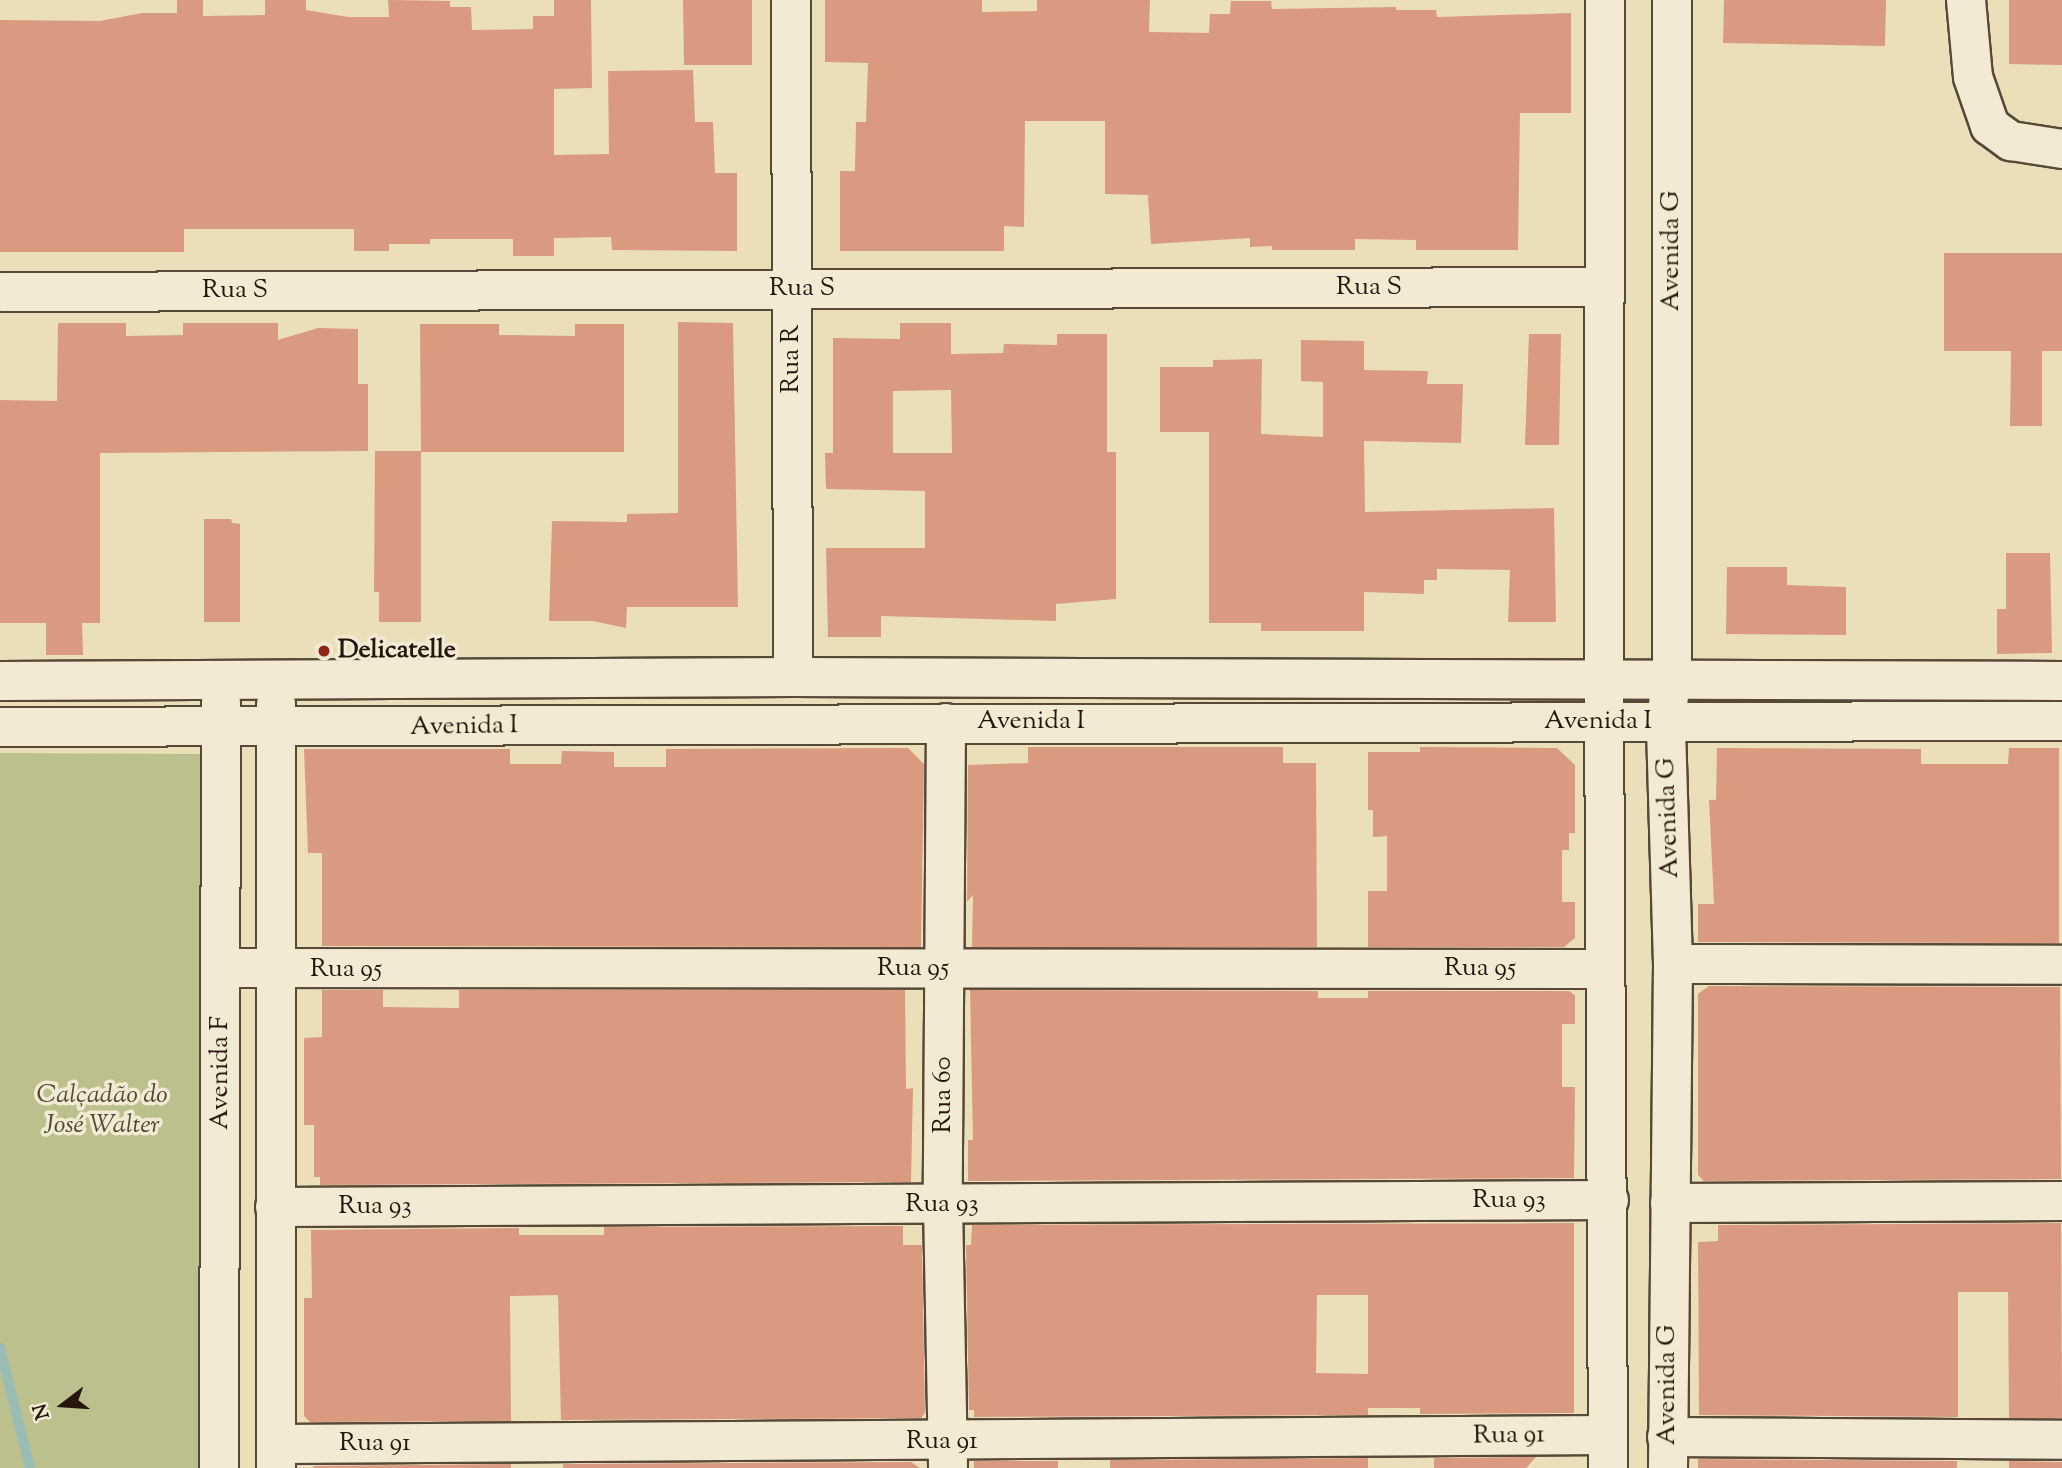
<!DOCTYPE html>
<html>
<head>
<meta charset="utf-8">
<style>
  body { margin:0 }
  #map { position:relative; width:2062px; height:1468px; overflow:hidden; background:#ebdfba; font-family:"Sorts Mill Goudy",serif }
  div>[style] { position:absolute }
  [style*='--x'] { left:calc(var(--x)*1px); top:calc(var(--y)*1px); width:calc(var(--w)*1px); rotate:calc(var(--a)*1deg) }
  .green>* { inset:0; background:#bcc08c }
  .stream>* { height:10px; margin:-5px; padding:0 5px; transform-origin:5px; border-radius:5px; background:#99bcb5 }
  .building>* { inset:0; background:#d99a80 }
  .roads { filter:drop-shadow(2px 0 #574838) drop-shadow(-2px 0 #574838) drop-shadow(0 2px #574838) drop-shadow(0 -2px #574838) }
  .street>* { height:38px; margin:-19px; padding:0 19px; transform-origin:19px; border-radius:19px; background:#f2ead2 }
  .secondary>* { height:38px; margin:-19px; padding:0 19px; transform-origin:19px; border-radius:19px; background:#f2ead2 }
  .dots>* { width:19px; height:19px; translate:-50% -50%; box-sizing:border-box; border:4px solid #f2ead2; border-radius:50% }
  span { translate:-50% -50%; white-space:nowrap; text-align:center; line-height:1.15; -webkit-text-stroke:7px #f2ead2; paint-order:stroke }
  .street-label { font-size:26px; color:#26160d }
  .poi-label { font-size:26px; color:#26160d; font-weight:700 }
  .left { translate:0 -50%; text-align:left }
  .park-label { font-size:26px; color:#534933; font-style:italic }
  .north { position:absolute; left:28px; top:1370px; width:70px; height:70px; -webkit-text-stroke:5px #f2ead2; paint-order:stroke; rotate:253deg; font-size:19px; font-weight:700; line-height:28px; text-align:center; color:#26160d }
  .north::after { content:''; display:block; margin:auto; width:24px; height:32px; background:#26160d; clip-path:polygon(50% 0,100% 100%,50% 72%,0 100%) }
</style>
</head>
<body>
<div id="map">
  <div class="green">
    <div style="clip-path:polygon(0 753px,204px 754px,204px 1468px,0 1468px)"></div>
  </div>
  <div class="stream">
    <div style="--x:0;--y:1348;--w:124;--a:76"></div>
  </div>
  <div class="building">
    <div style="clip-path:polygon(177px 0,203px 0,203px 16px,265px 15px,265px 0,306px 0,306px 10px,348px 17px,389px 17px,388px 0,450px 1px,450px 7px,471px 7px,472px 30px,533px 29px,533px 16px,554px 16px,554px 0,591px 0,592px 88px,554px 89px,554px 155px,609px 154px,608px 71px,693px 70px,695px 122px,713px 122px,715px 173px,737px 173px,737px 251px,612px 250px,611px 237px,554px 238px,554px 256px,513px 256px,513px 239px,430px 239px,430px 244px,389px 244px,389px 251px,354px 251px,354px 229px,184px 229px,184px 252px,0 252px,0 20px,100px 21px,142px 13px,177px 13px)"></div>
    <div style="clip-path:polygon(683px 0,752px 0,752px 65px,684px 65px)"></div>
    <div style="clip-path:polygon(825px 0,982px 0,982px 12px,1037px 11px,1037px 0,1150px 0,1149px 32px,1209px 33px,1210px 14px,1230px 14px,1231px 1px,1271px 1px,1272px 9px,1396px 7px,1396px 10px,1436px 10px,1437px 17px,1571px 13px,1571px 113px,1520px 113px,1518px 250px,1416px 250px,1416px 240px,1355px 239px,1355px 250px,1272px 250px,1272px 246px,1250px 247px,1250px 238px,1151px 244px,1148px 195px,1105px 194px,1105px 121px,1025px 121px,1024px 227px,1004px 226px,1004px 251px,840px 251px,840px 171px,855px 171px,856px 122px,866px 122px,868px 63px,825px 62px)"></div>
    <div style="clip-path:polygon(1724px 0,1886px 0,1885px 46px,1723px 43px)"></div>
    <div style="clip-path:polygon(2009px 0,2062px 0,2062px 65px,2009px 64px)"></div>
    <div style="clip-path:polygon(1944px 253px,2062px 253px,2062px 351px,2042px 351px,2042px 426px,2010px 426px,2011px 351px,1944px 351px)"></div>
    <div style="clip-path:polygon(678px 322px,733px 323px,738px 607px,627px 607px,626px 628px,593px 621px,549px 621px,552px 521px,627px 522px,627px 514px,678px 513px)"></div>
    <div style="clip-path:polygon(58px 323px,126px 323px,126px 336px,183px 335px,183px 323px,278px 323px,278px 340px,318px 328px,358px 329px,358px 384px,368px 384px,368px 451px,100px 453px,100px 623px,82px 623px,83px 655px,46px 655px,46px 623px,0 623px,0 400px,57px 401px)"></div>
    <div style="clip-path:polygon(evenodd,900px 323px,951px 323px,951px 354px,1003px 353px,1004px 344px,1057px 345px,1057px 334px,1107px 334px,1107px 452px,1116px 452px,1116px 599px,1056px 604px,1056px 621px,881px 616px,881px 637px,828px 637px,826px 548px,925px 548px,925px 491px,826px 489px,825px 453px,833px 453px,833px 338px,900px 339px,900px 323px,951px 390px,952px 453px,893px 453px,893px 391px,951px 390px)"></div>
    <div style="clip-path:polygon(420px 324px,499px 324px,499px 335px,575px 336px,575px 324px,624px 324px,624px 452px,421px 452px,421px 622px,379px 622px,379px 592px,374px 592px,375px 451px,421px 451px)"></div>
    <div style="clip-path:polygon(1529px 334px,1561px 334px,1559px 445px,1525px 445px)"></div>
    <div style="clip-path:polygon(1301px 340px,1364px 341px,1364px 370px,1428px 371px,1427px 384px,1463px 384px,1461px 443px,1364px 441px,1365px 512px,1554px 508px,1556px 622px,1508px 622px,1510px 570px,1437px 569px,1437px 580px,1424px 580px,1424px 594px,1364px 592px,1364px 631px,1261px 631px,1261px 623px,1209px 623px,1209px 432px,1160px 432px,1160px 367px,1213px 367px,1213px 360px,1262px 359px,1261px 434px,1323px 437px,1323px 382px,1301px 381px)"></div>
    <div style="clip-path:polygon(204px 519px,231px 519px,232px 523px,240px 524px,240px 622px,204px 622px)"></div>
    <div style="clip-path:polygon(2006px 553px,2050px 553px,2052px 653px,1997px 654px,1997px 609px,2006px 609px)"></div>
    <div style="clip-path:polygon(1727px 567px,1787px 567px,1787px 585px,1846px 587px,1846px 635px,1726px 634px)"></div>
    <div style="clip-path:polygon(1028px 747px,1283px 747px,1283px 763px,1316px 763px,1317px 947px,972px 947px,973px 895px,967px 902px,968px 765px,1028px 763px)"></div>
    <div style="clip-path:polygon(1420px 747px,1557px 748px,1575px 765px,1575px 833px,1569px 833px,1569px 850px,1562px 850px,1562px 902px,1575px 902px,1575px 938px,1564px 947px,1368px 947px,1368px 891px,1387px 891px,1387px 836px,1373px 837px,1373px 810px,1368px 810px,1368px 752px,1420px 752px)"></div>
    <div style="clip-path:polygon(908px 748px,924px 764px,921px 947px,322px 946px,322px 853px,308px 853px,304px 749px,510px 749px,510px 764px,561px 764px,562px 751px,614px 752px,614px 767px,666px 767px,666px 749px)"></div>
    <div style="clip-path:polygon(1717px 748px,1921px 749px,1921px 764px,2008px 764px,2009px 748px,2059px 748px,2059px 943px,1698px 942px,1698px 904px,1714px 904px,1709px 800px,1716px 800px)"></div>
    <div style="clip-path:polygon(1709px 986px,2060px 987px,2061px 1179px,1704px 1181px,1698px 1175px,1698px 994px)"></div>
    <div style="clip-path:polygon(322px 990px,383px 990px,383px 1007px,459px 1008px,459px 990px,905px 990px,906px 1089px,913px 1088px,911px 1182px,320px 1185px,320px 1177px,314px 1177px,314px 1125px,304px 1125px,304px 1038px,322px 1037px)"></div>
    <div style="clip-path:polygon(970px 990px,1318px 991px,1318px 998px,1368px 998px,1368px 991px,1569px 991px,1575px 995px,1575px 1024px,1562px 1024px,1562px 1087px,1575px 1087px,1574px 1178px,968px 1181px,968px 1140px,973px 1140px)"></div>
    <div style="clip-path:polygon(evenodd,1574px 1223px,1574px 1413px,1420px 1414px,1420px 1408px,1368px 1408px,1368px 1415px,974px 1417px,974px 1410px,969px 1410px,966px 1245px,971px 1245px,972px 1225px,1574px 1223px,1317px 1295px,1368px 1295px,1368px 1374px,1316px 1373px,1317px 1295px)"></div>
    <div style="clip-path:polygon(2061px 1223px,2062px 1418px,2009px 1418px,2008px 1292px,1958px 1292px,1958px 1417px,1699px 1415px,1698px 1242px,1718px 1241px,1718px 1225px)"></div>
    <div style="clip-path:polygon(903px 1226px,903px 1245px,922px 1245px,925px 1413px,921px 1418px,561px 1420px,558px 1295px,510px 1296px,511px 1421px,310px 1422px,304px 1416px,304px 1298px,312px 1298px,311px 1230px,519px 1228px,519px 1235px,604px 1235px,604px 1227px)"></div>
    <div style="clip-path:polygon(1536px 1457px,1526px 1468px,1434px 1468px,1434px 1458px)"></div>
    <div style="clip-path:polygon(1368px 1458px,1368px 1468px,1110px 1468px,1110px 1460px)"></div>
    <div style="clip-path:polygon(1698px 1459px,1957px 1461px,1957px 1468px,1698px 1468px)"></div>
    <div style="clip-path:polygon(974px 1461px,1058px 1461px,1058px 1468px,974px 1468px)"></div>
    <div style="clip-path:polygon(2009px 1461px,2062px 1462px,2062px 1468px,2009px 1468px)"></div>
    <div style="clip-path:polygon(911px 1462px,920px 1468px,563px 1468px,563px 1464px)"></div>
    <div style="clip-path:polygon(511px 1464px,511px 1468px,312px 1468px,314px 1466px)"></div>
  </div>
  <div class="roads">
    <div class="street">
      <div style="--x:791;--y:0;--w:677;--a:89.83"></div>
      <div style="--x:1966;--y:0;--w:77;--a:84.8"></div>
      <div style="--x:1973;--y:77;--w:52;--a:70.9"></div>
      <div style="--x:1990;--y:126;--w:26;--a:36"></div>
      <div style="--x:2011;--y:141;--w:52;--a:8.9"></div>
      <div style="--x:1;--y:292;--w:1603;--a:-0.18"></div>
      <div style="--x:1604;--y:680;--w:680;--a:-89.92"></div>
      <div style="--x:1672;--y:680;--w:680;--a:-90"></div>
      <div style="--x:946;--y:723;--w:482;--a:90.4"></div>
      <div style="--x:943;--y:1205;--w:261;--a:88.9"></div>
      <div style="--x:1673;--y:964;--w:389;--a:0.1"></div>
      <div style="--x:222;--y:968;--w:1383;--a:0.04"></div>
      <div style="--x:1670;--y:1203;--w:392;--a:-0.3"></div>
      <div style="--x:275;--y:1207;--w:1334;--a:-0.3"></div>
      <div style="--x:1667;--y:1437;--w:395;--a:0.4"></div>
      <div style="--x:277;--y:1444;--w:1330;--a:-0.39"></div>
    </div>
    <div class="secondary">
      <div style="--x:0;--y:681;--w:793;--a:-0.29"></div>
      <div style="--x:793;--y:677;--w:1269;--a:0.18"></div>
      <div style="--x:1604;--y:697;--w:771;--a:89.7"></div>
      <div style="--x:276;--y:704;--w:764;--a:90"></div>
      <div style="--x:0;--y:727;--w:2062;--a:-0.17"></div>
      <div style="--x:219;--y:1468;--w:766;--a:-89.85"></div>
      <div style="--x:1668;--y:1468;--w:504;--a:-89.43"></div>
      <div style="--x:1673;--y:964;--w:243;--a:-91.7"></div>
      <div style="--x:1666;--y:721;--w:24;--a:-83"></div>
    </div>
  </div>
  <div class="dots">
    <div style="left:324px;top:651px;background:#8f2418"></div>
  </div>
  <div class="street-label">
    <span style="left:1672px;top:251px;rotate:-90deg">Avenida G</span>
    <span style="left:1369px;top:288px">Rua S</span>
    <span style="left:802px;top:289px">Rua S</span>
    <span style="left:235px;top:291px">Rua S</span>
    <span style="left:792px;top:359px;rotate:-90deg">Rua R</span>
    <span style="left:1031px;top:722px">Avenida I</span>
    <span style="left:1598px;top:722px">Avenida I</span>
    <span style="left:464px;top:727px;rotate:-1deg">Avenida I</span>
    <span style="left:1669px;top:818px;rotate:-92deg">Avenida G</span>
    <span style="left:913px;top:969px">Rua 95</span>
    <span style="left:1480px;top:969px">Rua 95</span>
    <span style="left:346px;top:970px">Rua 95</span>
    <span style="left:221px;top:1073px;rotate:-90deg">Avenida F</span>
    <span style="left:944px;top:1095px;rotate:-90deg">Rua 60</span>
    <span style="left:1509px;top:1201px">Rua 93</span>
    <span style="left:942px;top:1205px">Rua 93</span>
    <span style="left:375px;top:1207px">Rua 93</span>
    <span style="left:1668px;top:1385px;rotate:-90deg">Avenida G</span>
    <span style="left:1509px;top:1436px;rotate:-1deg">Rua 91</span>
    <span style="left:942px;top:1442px">Rua 91</span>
    <span style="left:375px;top:1444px">Rua 91</span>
  </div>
  <div class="poi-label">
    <span class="left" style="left:338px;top:651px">Delicatelle</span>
  </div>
  <div class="park-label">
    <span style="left:102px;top:1111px">Calçadão do<br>José Walter</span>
  </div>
  <div class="north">N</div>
</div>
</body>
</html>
